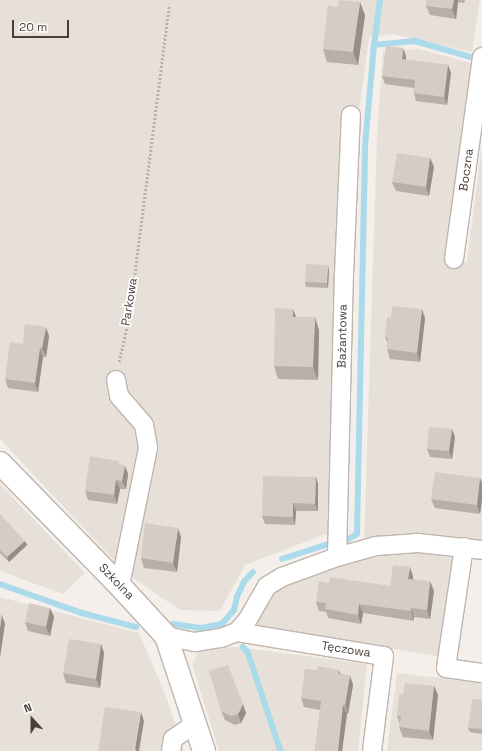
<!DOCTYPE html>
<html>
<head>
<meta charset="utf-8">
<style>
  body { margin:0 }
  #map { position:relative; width:482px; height:751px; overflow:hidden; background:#f4efea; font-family:"Space Grotesk",sans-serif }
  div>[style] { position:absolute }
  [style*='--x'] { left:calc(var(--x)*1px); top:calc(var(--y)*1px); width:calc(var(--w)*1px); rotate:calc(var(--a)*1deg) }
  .residential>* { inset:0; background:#e7e0d8 }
  .stream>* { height:5.5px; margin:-2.75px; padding:0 2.75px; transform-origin:2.75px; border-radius:2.75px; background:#abdaeb }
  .path>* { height:2.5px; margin-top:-1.25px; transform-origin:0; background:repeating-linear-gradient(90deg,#bfaf9f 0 2px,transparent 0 4px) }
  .roads { filter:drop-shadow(1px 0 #bfb5ad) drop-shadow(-1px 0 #bfb5ad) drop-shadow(0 1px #bfb5ad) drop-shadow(0 -1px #bfb5ad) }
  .minor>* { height:18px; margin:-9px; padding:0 9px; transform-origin:9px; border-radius:9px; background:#fff }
  .tertiary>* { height:22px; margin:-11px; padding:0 11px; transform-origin:11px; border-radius:11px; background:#fff }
  .wall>* { inset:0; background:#b9afa8 }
  .shaded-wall>* { inset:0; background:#968f88 }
  .building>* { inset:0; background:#d7ccc3 }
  span { translate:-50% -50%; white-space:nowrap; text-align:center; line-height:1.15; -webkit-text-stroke:3.5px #fff; paint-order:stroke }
  .street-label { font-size:12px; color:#473f38 }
  .north { position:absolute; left:12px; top:699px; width:40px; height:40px; -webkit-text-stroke:3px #fff; paint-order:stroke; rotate:339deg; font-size:11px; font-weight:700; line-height:16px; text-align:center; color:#473f38 }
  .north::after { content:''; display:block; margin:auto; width:14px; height:18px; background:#473f38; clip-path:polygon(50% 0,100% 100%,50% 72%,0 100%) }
  .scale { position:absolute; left:12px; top:20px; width:57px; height:18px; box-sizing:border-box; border:2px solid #473f38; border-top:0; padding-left:5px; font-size:12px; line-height:14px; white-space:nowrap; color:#473f38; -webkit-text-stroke:3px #fff; paint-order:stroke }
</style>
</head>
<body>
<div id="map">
  <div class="residential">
    <div style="clip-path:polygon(0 0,480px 0,472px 52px,392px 34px,369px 37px,360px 106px,344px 107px,331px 532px,245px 565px,220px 611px,180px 610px,127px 574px,0 439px)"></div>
    <div style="clip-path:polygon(418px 49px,471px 63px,444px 262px,467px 262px,482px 144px,482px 543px,364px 542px,377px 137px,383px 51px)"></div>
    <div style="clip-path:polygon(0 484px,85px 573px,63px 594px,0 571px)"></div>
    <div style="clip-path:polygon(415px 550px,456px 555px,441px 657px,255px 626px,271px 590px,369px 554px)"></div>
    <div style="clip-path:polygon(0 597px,139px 633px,166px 696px,184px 751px,0 751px)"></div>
    <div style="clip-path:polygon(236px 647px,367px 664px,358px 751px,219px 751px,192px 664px,200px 649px)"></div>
    <div style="clip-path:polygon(397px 673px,482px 683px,482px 751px,387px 751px)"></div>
  </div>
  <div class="stream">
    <div style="--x:374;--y:45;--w:41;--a:-5.6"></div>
    <div style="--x:415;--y:41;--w:58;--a:15.9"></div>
    <div style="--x:349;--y:539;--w:9;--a:-32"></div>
    <div style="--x:357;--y:534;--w:388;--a:-88.8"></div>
    <div style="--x:365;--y:146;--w:101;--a:-84.9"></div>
    <div style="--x:374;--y:45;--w:45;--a:-82.4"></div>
    <div style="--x:282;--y:559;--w:49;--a:-17.7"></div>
    <div style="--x:0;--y:584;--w:87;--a:19.5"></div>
    <div style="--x:82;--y:613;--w:56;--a:14.5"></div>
    <div style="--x:173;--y:624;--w:28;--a:8"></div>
    <div style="--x:201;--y:628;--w:21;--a:-11"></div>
    <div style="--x:222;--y:624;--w:18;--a:-49"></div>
    <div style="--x:234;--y:610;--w:13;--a:-77"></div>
    <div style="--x:237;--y:597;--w:17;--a:-65"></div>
    <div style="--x:244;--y:582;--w:13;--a:-48"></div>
    <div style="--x:243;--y:647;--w:7;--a:45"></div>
    <div style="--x:248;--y:652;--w:104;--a:71.6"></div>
  </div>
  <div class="path">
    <div style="--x:119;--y:362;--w:45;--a:-77.2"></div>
    <div style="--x:129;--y:318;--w:316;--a:-82.7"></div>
  </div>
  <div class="roads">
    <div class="minor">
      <div style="--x:454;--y:259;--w:204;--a:-82.1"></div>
      <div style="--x:116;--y:380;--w:16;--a:79"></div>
      <div style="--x:119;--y:396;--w:38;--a:49"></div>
      <div style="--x:144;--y:425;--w:23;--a:80"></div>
      <div style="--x:148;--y:448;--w:141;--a:101.5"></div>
      <div style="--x:464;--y:547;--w:122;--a:98.5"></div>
      <div style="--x:446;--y:668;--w:36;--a:8"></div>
      <div style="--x:337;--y:557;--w:283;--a:-88.6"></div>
      <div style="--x:344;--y:274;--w:159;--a:-87.5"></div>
      <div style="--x:237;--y:632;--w:149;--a:9.3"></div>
      <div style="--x:384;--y:656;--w:96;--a:97.2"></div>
      <div style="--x:166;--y:636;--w:30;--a:12"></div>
      <div style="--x:195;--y:642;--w:26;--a:-9"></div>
      <div style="--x:221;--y:638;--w:17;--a:-21"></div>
      <div style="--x:237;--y:632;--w:17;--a:-50"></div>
      <div style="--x:248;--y:619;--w:38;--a:-60"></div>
      <div style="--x:267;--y:586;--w:17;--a:-31"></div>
      <div style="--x:282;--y:577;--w:59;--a:-20"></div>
      <div style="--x:337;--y:557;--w:41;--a:-15.8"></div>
      <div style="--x:376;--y:546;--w:42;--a:-4.1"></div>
      <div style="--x:418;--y:543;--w:64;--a:6.2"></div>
      <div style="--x:171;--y:751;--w:12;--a:-81"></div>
      <div style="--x:173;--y:739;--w:28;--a:-35"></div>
    </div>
    <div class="tertiary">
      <div style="--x:0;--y:463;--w:172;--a:45.7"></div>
      <div style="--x:120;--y:586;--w:68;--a:47.4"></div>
      <div style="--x:166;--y:636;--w:121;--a:71.7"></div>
    </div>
  </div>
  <div class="wall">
    <div style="clip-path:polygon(427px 0,465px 0,464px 3px,458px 2px,456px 19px,430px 15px,426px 6px)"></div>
    <div style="clip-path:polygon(338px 7px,365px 15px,358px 65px,327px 62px,323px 49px)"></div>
    <div style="clip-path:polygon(406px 56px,406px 60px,448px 65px,451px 73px,447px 105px,416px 101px,414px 93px,414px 88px,385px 84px,382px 76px)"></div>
    <div style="clip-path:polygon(430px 158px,434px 167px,429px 196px,396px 191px,392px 182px)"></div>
    <div style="clip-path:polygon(329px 270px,328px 288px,306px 287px,305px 282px)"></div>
    <div style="clip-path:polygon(293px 309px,296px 317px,319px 330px,318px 380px,278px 379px,274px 366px)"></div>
    <div style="clip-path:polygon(391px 317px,425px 318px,420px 362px,390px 359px,387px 349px,388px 344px,385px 337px)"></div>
    <div style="clip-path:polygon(49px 336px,46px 357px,43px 357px,38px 392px,8px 388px,5px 379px,23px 344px)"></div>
    <div style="clip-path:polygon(452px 429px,455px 437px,452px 459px,430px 457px,427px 449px)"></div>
    <div style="clip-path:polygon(121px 465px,125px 466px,128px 474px,126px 489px,120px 489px,117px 504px,88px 500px,85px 491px)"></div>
    <div style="clip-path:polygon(316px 477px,318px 484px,318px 511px,296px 511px,295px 525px,265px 524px,262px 516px)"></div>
    <div style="clip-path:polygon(480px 478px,482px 483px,482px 500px,480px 514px,435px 508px,431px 499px)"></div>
    <div style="clip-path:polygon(0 514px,27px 545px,9px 562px,0 553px)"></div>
    <div style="clip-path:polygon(181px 537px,177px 572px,144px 568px,141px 558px)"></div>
    <div style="clip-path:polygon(413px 576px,413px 579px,434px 591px,430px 619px,414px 617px,414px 621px,363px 613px,361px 624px,328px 618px,326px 612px,319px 611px,316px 602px,329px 583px,390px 586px)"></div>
    <div style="clip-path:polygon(50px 608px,54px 617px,50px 636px,28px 631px,25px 622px)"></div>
    <div style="clip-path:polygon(101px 644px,104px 653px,100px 688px,66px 683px,63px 673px)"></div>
    <div style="clip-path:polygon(317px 670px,339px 670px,341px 674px,350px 676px,353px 685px,348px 714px,347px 714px,342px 751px,315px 751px,320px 710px,304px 707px,301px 698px)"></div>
    <div style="clip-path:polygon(434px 686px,438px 695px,433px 740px,403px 737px,399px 727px,400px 724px,397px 716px,403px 694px)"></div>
    <div style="clip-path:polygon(482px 700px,482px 734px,470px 732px,468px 728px)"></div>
    <div style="clip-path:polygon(221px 711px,246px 713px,241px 723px,235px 725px,225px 720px)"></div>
  </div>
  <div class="shaded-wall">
    <div style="clip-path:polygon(454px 0,458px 0,458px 2px,456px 19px,452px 9px)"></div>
    <div style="clip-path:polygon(360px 2px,365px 15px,358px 65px,353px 52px)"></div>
    <div style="clip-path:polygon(403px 48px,406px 56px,405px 67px,402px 59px)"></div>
    <div style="clip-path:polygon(448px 65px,451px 73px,447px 105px,444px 97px)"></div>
    <div style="clip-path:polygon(430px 158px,434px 167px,429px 196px,426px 187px)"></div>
    <div style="clip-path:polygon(328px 265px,329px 270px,328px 288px,327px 283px)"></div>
    <div style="clip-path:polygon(293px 309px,297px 321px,293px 317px)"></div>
    <div style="clip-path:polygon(422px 309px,425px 318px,420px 362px,417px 353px)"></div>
    <div style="clip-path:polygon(315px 317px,319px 330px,318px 380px,313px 367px)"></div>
    <div style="clip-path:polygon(46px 327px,49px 336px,46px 357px,42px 348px)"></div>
    <div style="clip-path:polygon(40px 348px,43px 357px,38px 392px,35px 383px)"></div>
    <div style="clip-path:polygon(452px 429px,455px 437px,452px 459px,449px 451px)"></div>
    <div style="clip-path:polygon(125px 466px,128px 474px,126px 489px,122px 481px)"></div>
    <div style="clip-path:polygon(316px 477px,318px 484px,318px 511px,315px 504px)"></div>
    <div style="clip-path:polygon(480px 478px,482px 483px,482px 500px,480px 514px,477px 505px)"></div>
    <div style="clip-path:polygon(116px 480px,120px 489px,117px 504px,114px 495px)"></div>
    <div style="clip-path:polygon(293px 503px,296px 511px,295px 525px,293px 517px)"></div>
    <div style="clip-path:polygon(178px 528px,181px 537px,177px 572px,173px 563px)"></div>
    <div style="clip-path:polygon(25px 541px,27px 545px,9px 562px,7px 557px)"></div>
    <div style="clip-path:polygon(410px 567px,413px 576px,412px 588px,408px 579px)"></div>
    <div style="clip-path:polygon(430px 581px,434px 591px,430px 619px,427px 610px)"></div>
    <div style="clip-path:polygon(359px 604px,363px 613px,361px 624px,358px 615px)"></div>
    <div style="clip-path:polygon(50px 608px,54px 617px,50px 636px,46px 627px)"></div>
    <div style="clip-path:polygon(411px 608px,414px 617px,414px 621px,411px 611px)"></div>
    <div style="clip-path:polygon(2px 615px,5px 624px,0 658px,0 628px)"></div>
    <div style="clip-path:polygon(101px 644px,104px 653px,100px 688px,96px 679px)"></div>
    <div style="clip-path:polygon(350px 676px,353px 685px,348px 714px,345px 705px)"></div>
    <div style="clip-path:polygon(434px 686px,438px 695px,433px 740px,429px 731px)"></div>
    <div style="clip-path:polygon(243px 704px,246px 713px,241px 723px,238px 714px)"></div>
    <div style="clip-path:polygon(343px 705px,347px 714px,342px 751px,338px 751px)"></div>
    <div style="clip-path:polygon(141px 712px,144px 721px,139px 751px,136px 751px,135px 749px)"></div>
  </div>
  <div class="building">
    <div style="clip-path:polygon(339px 0,360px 2px,353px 52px,323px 49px,328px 5px,338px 7px)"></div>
    <div style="clip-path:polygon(427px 0,454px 0,452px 9px,426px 6px)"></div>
    <div style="clip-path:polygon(386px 46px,403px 48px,402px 59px,448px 65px,444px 97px,414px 93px,415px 80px,382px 76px)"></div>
    <div style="clip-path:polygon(397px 153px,430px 158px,426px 187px,392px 182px)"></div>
    <div style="clip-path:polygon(306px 264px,328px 265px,327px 283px,305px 282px)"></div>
    <div style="clip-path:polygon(392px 306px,422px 309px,417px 353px,387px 349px,388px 338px,385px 337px,387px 317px,391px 317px)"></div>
    <div style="clip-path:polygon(275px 308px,293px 309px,293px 317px,315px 317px,313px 367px,274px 366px)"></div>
    <div style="clip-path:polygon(25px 324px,46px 327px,42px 348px,40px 348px,35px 383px,5px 379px,10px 342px,23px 344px)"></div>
    <div style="clip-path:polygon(429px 427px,452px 429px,449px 451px,427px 449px)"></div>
    <div style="clip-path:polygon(90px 456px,119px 461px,119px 465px,125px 466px,122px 481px,116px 480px,114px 495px,85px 491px)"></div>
    <div style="clip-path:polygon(435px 472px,480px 478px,477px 505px,431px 499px)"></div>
    <div style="clip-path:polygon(263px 476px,316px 477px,315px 504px,293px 503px,293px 517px,262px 516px)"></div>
    <div style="clip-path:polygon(0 514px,25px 541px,7px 557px,0 550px)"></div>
    <div style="clip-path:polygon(145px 523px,178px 528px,173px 563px,141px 558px)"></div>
    <div style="clip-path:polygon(393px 565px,410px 567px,408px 579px,430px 581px,427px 610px,411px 608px,411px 611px,359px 604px,358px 615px,325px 609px,326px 603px,316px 602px,319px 581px,329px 583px,330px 577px,390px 586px)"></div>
    <div style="clip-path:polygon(29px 603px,50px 608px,46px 627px,25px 622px)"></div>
    <div style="clip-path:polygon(0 615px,2px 615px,0 628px)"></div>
    <div style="clip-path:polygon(69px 639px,101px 644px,96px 679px,63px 673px)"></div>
    <div style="clip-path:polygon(228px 665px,243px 704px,238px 714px,231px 716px,221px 711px,209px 671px)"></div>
    <div style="clip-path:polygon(318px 666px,339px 670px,338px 674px,350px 676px,345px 705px,343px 705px,338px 751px,315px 751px,321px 701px,301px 698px,305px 669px,317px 670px)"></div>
    <div style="clip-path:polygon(405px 683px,434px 686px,429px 731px,399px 727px,401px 716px,397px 716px,399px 694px,403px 694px)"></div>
    <div style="clip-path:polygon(472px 699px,482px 700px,482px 729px,468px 728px)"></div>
    <div style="clip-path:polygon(105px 707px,141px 712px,135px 749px,133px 749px,133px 751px,98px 751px)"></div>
  </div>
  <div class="street-label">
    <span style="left:467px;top:170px;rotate:-82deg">Boczna</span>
    <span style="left:130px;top:302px;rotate:-81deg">Parkowa</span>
    <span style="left:343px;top:336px;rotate:-89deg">Bażantowa</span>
    <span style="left:116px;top:582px;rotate:46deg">Szkolna</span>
    <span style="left:346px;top:650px;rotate:9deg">Tęczowa</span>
  </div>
  <div class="north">N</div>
  <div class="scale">20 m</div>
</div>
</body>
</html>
